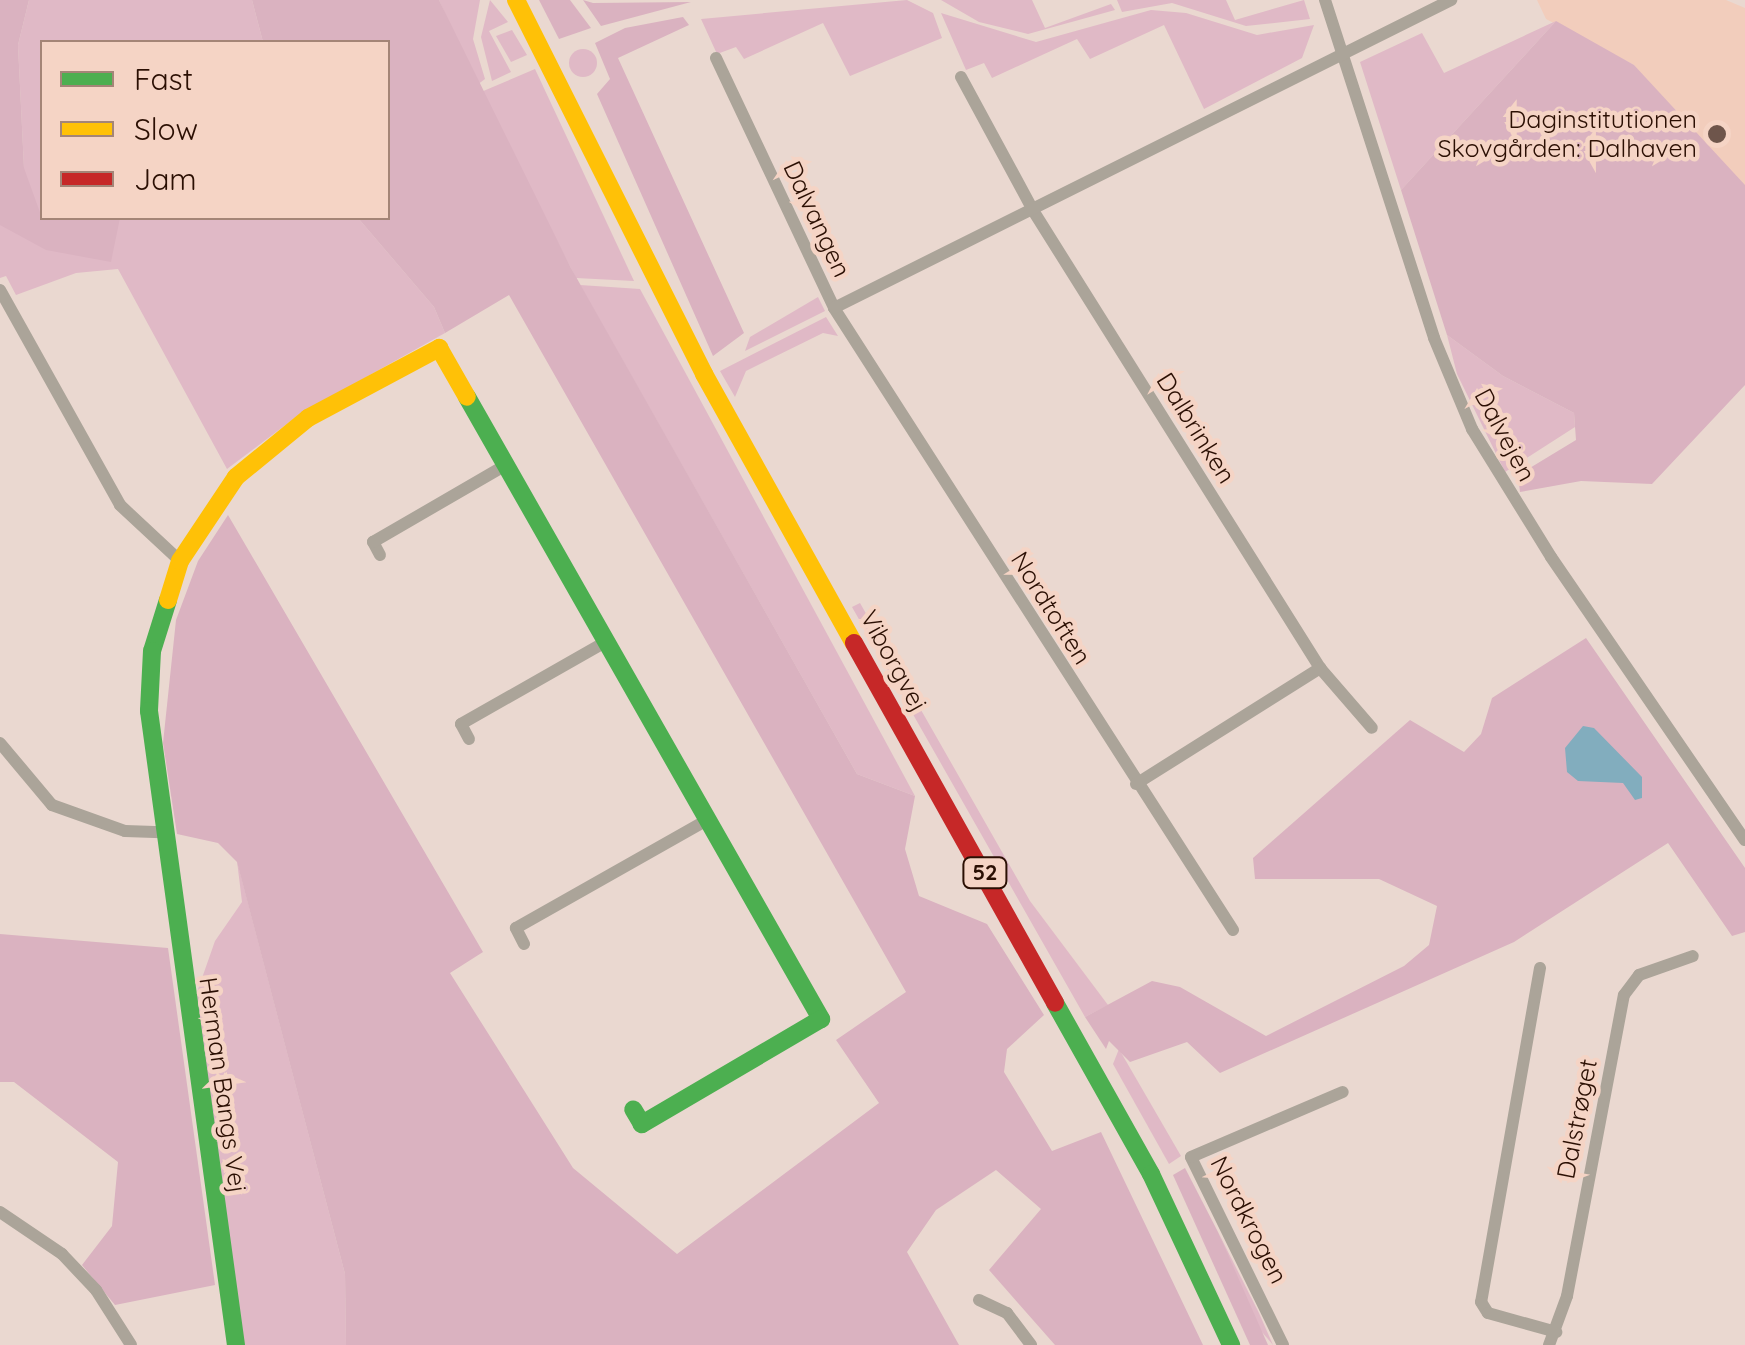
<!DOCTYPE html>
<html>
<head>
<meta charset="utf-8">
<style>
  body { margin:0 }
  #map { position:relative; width:1745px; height:1345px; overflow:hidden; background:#ead8d0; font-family:Quicksand,sans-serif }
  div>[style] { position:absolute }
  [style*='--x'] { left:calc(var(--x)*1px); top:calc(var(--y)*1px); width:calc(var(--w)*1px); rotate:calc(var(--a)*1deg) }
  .built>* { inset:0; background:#f2cdbc }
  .green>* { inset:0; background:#e0b9c6 }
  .round { border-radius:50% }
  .forest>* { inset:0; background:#dab2c0 }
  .water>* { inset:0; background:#82adbe }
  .street>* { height:12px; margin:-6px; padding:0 6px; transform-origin:6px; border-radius:6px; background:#aba499 }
  .fast>* { height:18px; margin:-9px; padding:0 9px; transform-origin:9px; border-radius:9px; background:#4caf50 }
  .slow>* { height:18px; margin:-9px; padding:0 9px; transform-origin:9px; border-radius:9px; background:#ffc107 }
  .jam>* { height:18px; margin:-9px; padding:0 9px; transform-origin:9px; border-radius:9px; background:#c62828 }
  .dots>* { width:28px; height:28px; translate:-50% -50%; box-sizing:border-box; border:5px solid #f5d4c5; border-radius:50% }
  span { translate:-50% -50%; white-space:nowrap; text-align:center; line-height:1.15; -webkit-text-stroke:9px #f5d4c5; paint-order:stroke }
  .shield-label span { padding:2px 8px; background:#f5d4c5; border:2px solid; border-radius:8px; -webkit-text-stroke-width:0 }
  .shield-label { font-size:22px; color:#2b0f03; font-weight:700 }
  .poi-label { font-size:25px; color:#2b0f03 }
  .right { translate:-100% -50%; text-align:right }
  .street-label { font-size:25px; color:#2b0f03 }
  .legend { position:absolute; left:40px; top:40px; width:350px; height:180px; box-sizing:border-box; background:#f5d4c5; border:2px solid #a48577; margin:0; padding:12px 18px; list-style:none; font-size:30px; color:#2b0f03 }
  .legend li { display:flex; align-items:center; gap:20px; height:50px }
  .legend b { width:50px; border:2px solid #a48577 }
</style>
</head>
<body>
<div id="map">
  <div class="built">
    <div style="clip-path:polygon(1537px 0,1726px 0,1745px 8px,1745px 203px,1634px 65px,1546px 19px)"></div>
  </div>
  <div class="green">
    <div style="clip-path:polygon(29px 0,252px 0,263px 42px,42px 42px,42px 218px,358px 218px,434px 307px,445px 333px,300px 414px,227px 469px,118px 269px,76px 273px,16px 295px,6px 276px,0 278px,0 186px,24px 168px,18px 45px)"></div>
    <div style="clip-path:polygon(439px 0,480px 0,473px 39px,485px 79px,477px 85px)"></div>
    <div style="clip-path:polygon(490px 0,508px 22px,489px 31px,511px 72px,492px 81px,481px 37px)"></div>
    <div style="clip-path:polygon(907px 0,933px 13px,942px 38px,850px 76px,823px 23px,744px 59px,736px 47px,717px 54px,701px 19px)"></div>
    <div style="clip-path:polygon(941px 0,1032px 0,1045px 28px,1111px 4px,1115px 10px,1028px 34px,979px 22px)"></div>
    <div style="clip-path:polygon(1117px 0,1226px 0,1235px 20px,1304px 0,1310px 19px,1246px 26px,1172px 3px,1122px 12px)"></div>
    <div style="clip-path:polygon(1151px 10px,1186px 13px,1257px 35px,1314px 25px,1302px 58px,1204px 109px,1164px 25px,1090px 59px,1077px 39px,992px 78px,984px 63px,966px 70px,941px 13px,1036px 42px)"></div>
    <div style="clip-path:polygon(1556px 21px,1401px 190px,1360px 62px,1422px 33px,1444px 73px)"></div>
    <div style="clip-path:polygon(512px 30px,527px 55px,511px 62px,496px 36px)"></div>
    <div class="round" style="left:569px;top:49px;width:28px;height:28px"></div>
    <div style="clip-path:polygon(535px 69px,634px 281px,576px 278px,481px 92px)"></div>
    <div style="clip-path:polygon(580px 285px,640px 289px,915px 796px,857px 774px)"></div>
    <div style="clip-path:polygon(818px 297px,825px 311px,745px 351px,750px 337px)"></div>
    <div style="clip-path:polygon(826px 317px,838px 336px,823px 333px,746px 371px,735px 397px,720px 371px)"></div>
    <div style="clip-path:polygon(1447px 335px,1503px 376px,1574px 413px,1575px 427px,1505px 472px,1457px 374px)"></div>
    <div style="clip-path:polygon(860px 603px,1030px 901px,1108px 1005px,1085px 1017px,852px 607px)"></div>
    <div style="clip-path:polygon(237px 861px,345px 1274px,346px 1345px,243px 1345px,195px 998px,215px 941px,242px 902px)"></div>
    <div style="clip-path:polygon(1119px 1049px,1181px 1156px,1169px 1164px,1113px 1064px)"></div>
    <div style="clip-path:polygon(1218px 1232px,1259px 1313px,1273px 1345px,1255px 1324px)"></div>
  </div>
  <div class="forest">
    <div style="clip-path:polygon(0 0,29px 0,18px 45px,24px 168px,42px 218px,120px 218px,111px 262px,46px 250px,0 225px)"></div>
    <div style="clip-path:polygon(252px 0,439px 0,571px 268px,857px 774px,915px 796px,905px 849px,919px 896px,987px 924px,1044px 1015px,1007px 1049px,1004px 1072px,1052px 1151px,1101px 1132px,1203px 1345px,1055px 1345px,989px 1270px,1041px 1209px,996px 1170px,936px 1210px,907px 1252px,959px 1345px,346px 1345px,345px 1274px,237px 862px,218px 843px,177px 834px,163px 743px,176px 620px,198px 561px,228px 515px,483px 952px,450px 973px,573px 1168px,677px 1254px,879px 1103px,836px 1040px,906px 992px,509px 295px,445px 333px,434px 307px,358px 218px,388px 218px,388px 42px,263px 42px)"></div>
    <div style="clip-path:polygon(539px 0,570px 0,591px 28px,559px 39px)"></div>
    <div style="clip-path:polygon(583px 0,593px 3px,691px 2px,601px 26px)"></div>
    <div style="clip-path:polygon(683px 17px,689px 25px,618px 58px,744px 333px,713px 356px,597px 94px,610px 79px,595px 43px,625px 28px)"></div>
    <div style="clip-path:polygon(1556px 21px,1634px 65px,1745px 185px,1745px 385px,1652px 484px,1581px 481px,1520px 492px,1518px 475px,1576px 440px,1574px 413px,1503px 376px,1447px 335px,1401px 190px)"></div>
    <div style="clip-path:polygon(1586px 638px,1745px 868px,1745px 932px,1732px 936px,1668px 843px,1514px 942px,1220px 1073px,1187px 1042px,1130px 1062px,1109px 1041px,1106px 1049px,1085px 1017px,1152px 981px,1180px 987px,1266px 1036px,1404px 966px,1429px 945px,1437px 906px,1379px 879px,1255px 879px,1253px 858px,1410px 720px,1464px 752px,1481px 734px,1492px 698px)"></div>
    <div style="clip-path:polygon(0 934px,168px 948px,215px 1285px,115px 1305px,82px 1265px,112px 1226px,118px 1162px,14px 1082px,0 1082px)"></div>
    <div style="clip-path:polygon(1185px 1168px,1218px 1232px,1268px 1345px,1250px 1345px,1173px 1175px)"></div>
  </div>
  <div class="water">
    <div style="clip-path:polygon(1583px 726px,1594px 728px,1642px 777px,1642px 798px,1635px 800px,1623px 783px,1578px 781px,1567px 772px,1565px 748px)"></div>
  </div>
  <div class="street">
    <div style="--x:1325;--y:0;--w:355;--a:72.1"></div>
    <div style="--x:1434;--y:338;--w:99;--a:67.3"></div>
    <div style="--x:1472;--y:429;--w:150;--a:58.3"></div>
    <div style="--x:1551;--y:557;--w:343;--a:55.6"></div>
    <div style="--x:716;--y:58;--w:276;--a:64.7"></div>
    <div style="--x:834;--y:308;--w:739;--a:57.32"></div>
    <div style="--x:961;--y:77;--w:153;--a:61.6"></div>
    <div style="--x:1034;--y:212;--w:538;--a:57.9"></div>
    <div style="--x:1320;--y:668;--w:79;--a:49.1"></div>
    <div style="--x:0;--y:290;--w:246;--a:60.8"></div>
    <div style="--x:120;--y:505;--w:82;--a:43"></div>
    <div style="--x:834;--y:308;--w:690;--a:-26.53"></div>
    <div style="--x:380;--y:555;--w:15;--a:-118"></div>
    <div style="--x:373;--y:542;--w:154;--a:-30.1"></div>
    <div style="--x:469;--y:739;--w:17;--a:-118"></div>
    <div style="--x:461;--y:724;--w:168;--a:-29.6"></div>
    <div style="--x:0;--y:743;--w:81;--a:50"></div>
    <div style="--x:52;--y:805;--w:77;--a:19.6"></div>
    <div style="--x:125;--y:831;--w:37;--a:2"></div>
    <div style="--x:1136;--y:784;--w:218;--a:-32.2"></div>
    <div style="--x:524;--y:944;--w:18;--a:-117"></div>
    <div style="--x:516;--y:928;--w:222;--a:-29.5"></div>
    <div style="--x:1540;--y:968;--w:339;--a:100"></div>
    <div style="--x:1481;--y:1302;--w:13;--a:58"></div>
    <div style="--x:1488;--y:1313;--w:71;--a:15.6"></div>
    <div style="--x:0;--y:1212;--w:75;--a:34.1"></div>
    <div style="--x:62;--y:1254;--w:50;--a:46.6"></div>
    <div style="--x:96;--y:1290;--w:65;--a:57.5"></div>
    <div style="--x:979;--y:1300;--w:31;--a:25"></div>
    <div style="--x:1007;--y:1313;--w:40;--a:53"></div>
    <div style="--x:1283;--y:1345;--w:209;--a:-116.1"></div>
    <div style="--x:1191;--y:1157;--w:165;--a:-23.2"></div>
    <div style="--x:1549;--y:1345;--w:52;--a:-69.8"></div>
    <div style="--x:1567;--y:1296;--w:306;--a:-79.3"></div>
    <div style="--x:1624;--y:995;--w:25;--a:-53"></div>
    <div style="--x:1639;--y:975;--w:57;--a:-19.4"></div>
  </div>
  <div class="fast">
    <div style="--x:467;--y:397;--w:716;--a:60.35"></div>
    <div style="--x:821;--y:1019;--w:208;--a:149.6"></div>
    <div style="--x:642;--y:1124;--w:17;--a:-121"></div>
    <div style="--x:168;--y:600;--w:53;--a:107.4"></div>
    <div style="--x:152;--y:651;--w:60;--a:92.9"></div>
    <div style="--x:149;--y:711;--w:640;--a:82.19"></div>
    <div style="--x:1055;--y:1003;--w:196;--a:60.7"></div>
    <div style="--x:1151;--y:1174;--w:189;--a:64.9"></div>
  </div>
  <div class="slow">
    <div style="--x:516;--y:0;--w:419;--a:63.3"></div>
    <div style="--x:704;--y:374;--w:308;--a:60.9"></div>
    <div style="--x:168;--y:600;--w:41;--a:-72.9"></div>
    <div style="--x:180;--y:561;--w:101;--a:-56.3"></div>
    <div style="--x:236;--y:477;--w:93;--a:-39.3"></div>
    <div style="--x:308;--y:418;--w:149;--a:-28.1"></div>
    <div style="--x:439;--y:348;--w:56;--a:60.3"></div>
  </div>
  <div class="jam">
    <div style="--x:854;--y:643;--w:412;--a:60.8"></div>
  </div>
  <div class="dots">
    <div style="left:1717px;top:134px;background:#6e554b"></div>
  </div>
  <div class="shield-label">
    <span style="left:985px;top:873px">52</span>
  </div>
  <div class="poi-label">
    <span class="right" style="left:1697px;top:134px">Daginstitutionen<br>Skovgården: Dalhaven</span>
  </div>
  <div class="street-label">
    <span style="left:817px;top:219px;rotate:65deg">Dalvangen</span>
    <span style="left:1196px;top:428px;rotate:58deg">Dalbrinken</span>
    <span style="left:1505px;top:435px;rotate:62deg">Dalvejen</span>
    <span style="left:1051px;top:608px;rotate:58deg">Nordtoften</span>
    <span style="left:894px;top:661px;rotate:61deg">Viborgvej</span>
    <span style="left:223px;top:1085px;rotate:82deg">Herman Bangs Vej</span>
    <span style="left:1577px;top:1119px;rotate:-79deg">Dalstrøget</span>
    <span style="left:1249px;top:1220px;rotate:63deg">Nordkrogen</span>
  </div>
  <ul class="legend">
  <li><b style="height:12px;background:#4caf50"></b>Fast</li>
  <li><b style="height:12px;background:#ffc107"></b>Slow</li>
  <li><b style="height:12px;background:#c62828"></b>Jam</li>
  </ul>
</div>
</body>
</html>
